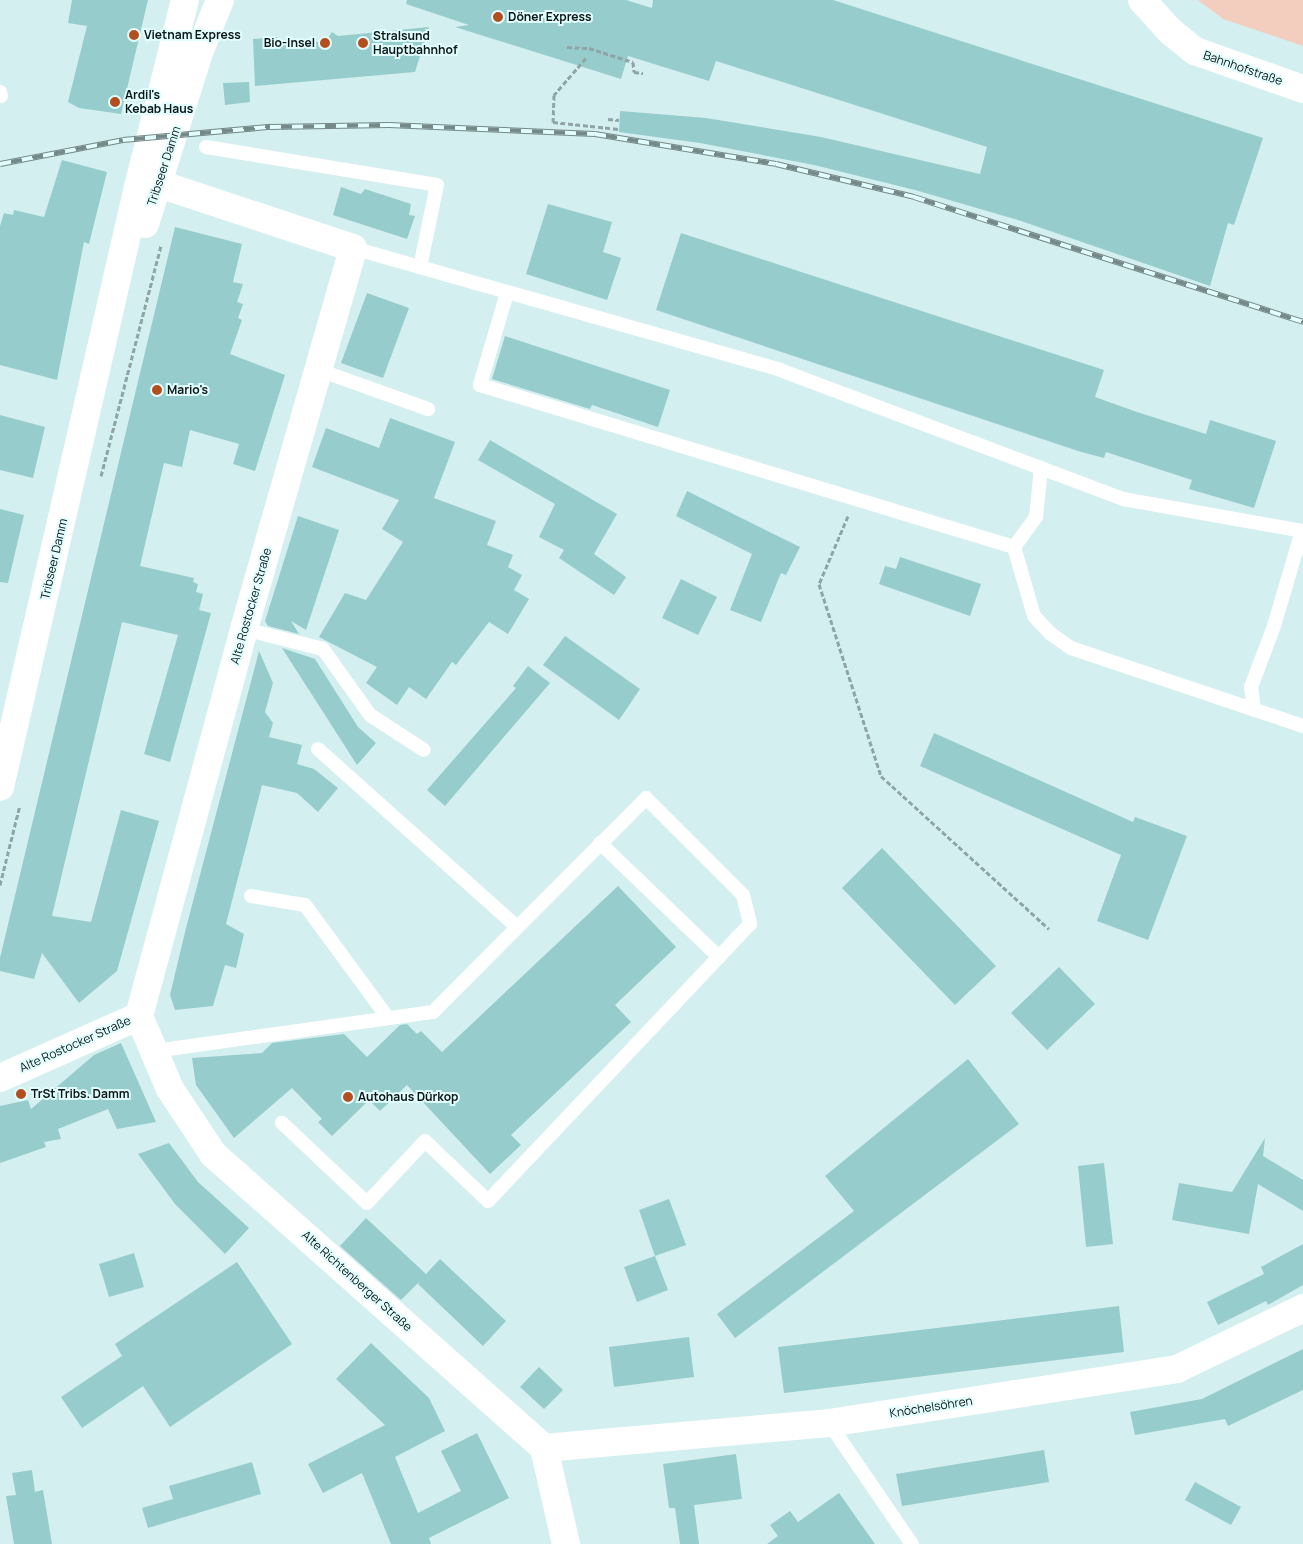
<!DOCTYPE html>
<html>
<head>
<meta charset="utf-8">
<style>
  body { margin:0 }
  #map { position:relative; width:1303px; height:1544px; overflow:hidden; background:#d4efef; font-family:Manrope,sans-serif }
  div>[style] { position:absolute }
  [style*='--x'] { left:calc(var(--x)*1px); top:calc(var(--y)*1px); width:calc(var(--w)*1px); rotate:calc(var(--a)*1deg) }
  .green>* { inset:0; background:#f3cebf }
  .building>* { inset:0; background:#97cccd }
  .path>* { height:3px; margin-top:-1.5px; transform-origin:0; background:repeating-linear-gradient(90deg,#8fa4a4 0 5px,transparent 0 7.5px) }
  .lane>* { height:14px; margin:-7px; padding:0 7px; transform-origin:7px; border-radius:7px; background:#fff }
  .street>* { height:28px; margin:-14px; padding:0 14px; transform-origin:14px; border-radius:14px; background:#fff }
  .secondary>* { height:28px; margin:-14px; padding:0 14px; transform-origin:14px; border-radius:14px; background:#fff }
  .rail>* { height:5.5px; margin-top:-2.75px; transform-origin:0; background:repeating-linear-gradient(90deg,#e1fdfd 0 11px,#768989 0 22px); box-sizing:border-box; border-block:1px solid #768989 }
  .dots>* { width:14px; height:14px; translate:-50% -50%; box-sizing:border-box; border:2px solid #e1fdfd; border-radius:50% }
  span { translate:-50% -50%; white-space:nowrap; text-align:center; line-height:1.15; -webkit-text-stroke:4px #e1fdfd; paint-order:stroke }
  .poi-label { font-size:12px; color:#0d1717; font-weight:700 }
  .left { translate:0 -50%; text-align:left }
  .right { translate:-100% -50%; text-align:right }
  .street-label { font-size:12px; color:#0d1717 }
</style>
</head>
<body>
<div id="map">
  <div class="green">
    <div style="clip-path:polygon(1198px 0,1303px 0,1303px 46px,1223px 19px)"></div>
  </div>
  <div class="building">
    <div style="clip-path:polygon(72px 0,148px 0,121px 114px,79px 108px,68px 102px,87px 26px,68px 23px)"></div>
    <div style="clip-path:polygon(407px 0,626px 0,652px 8px,653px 0,833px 0,1263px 138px,1234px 225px,1228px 223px,1210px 286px,1021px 221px,915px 190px,814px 165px,700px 143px,619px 132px,620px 111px,706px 118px,821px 137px,980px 174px,987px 147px,716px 61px,709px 81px,628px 56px,621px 79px,455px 27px,469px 25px,406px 4px)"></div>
    <div style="clip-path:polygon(429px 27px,415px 72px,255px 86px,253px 39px,277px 37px,278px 45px,326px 41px,332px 32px,338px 36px)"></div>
    <div style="clip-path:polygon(249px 82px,250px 102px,225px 105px,223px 83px)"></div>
    <div style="clip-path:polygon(62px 160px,107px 172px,89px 244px,84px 242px,57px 380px,0 365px,0 226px,4px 213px,13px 215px,14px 210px,44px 217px)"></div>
    <div style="clip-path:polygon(341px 187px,361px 194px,365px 189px,411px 204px,409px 215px,415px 216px,407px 239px,333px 215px)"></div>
    <div style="clip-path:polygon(548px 204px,612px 222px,603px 252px,621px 258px,607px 300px,526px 274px)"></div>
    <div style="clip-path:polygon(175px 227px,242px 244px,233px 282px,243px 284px,237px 302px,243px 304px,238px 318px,242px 320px,230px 354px,285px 375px,255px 471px,233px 464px,239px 444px,190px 430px,182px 467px,164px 463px,140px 566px,194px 578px,193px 582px,198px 584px,196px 592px,203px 594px,199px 610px,211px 613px,170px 762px,144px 754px,178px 635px,122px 622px,52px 916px,91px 922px,121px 810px,159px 821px,117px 971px,79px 1003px,42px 953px,34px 979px,0 971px,0 958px)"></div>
    <div style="clip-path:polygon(681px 233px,1104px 370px,1095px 397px,1137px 412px,1206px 434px,1210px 420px,1276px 441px,1254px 508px,1189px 489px,1192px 480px,1106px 452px,1104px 458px,1078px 451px,656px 310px)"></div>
    <div style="clip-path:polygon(367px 293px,409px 308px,383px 378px,341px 363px)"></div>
    <div style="clip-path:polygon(505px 336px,670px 390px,658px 427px,592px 405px,590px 409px,492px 379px)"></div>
    <div style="clip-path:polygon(0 415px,45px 427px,33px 478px,0 470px)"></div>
    <div style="clip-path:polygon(390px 418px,455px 442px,434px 498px,496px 521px,487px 545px,513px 555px,508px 567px,522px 575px,514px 590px,529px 599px,508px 634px,489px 622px,456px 665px,452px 662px,426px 699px,409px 687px,397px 705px,366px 683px,377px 667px,319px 637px,345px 593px,366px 600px,403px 542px,382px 529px,399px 500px,312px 467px,326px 428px,379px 448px)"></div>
    <div style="clip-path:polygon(490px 440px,617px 514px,594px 554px,626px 577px,614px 595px,559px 558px,564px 550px,539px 537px,555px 504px,478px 460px)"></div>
    <div style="clip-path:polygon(687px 491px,800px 547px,786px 575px,781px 573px,761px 622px,730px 610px,752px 554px,676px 516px)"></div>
    <div style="clip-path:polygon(0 509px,24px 515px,8px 583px,0 582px)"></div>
    <div style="clip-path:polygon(298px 516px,339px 530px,306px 630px,291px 621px,299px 634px,268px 626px,265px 621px)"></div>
    <div style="clip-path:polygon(900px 557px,981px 584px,970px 616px,879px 584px,885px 566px,896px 569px)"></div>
    <div style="clip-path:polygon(681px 579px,717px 597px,698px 635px,662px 618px)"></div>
    <div style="clip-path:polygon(565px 636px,640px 689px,619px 720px,543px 665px)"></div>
    <div style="clip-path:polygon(282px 648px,315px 659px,358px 727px,376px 743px,357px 765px)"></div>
    <div style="clip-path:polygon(259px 651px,273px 683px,265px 712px,273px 723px,269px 737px,302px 745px,297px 764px,314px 769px,338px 788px,318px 812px,297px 793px,262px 785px,226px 924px,244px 934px,236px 968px,225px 965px,213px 1006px,175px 1010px,170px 995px,186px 928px)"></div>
    <div style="clip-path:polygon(528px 666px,550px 683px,445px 806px,427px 790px,516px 688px,513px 686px)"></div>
    <div style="clip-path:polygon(934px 733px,1133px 822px,1135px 817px,1187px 836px,1148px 940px,1097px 921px,1121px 855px,920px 766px)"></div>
    <div style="clip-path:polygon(882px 848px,996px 966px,955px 1005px,842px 888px)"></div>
    <div style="clip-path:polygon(618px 886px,676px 947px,615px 1005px,631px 1022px,511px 1135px,521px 1145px,490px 1174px,407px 1085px,380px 1111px,369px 1100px,332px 1136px,318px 1122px,322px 1119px,292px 1088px,234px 1138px,196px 1085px,192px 1058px,262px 1053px,272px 1043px,344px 1034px,367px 1057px,400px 1025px,407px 1024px,417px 1034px,421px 1031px,442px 1052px)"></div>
    <div style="clip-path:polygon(1059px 967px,1095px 1004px,1047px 1050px,1011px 1013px)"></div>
    <div style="clip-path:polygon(121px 1043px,156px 1122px,117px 1129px,108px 1109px,58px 1129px,61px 1139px,44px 1142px,46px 1147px,0 1163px,0 1106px,28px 1100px,31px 1109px,94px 1055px)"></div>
    <div style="clip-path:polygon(968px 1059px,1019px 1124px,735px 1338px,717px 1314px,854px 1211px,825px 1176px)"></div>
    <div style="clip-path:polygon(1265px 1138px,1263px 1156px,1303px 1180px,1303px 1211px,1258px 1184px,1249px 1234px,1172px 1220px,1179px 1183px,1232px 1192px)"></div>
    <div style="clip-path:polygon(169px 1143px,198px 1182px,249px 1228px,225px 1254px,175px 1204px,138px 1154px)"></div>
    <div style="clip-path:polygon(1104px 1163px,1113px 1244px,1086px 1247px,1078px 1166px)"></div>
    <div style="clip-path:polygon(669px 1199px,686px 1245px,655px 1256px,639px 1210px)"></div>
    <div style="clip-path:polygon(366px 1218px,426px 1274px,440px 1259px,506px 1321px,483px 1346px,418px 1284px,420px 1281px,401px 1300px,340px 1246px)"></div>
    <div style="clip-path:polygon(1303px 1244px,1303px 1285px,1268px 1305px,1266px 1301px,1218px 1325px,1207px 1302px,1264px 1274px,1261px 1267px)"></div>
    <div style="clip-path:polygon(134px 1253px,144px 1287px,109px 1297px,99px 1264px)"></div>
    <div style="clip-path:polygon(655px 1256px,668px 1290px,637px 1302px,624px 1267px)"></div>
    <div style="clip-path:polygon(237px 1262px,292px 1344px,170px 1427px,143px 1386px,82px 1428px,61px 1397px,122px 1356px,115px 1344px)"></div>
    <div style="clip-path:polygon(1119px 1306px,1124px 1352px,784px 1393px,778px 1347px)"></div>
    <div style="clip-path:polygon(689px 1337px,694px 1377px,614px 1387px,609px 1347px)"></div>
    <div style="clip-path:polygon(371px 1343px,429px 1398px,445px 1431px,395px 1457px,418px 1513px,461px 1491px,441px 1451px,477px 1433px,509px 1498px,429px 1538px,431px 1544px,391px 1544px,362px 1473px,323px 1493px,308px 1464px,385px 1425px,336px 1379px)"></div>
    <div style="clip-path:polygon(1303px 1349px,1303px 1390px,1228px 1426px,1225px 1419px,1135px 1435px,1130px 1412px,1202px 1399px)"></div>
    <div style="clip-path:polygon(539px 1367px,563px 1390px,544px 1409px,520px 1387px)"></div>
    <div style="clip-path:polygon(1044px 1450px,1049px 1482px,902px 1506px,896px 1474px)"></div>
    <div style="clip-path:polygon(736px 1454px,742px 1499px,694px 1505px,699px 1544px,680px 1544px,675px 1508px,669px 1508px,663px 1464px)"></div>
    <div style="clip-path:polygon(252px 1462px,261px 1494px,148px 1528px,142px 1508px,173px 1499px,169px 1486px)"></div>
    <div style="clip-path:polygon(32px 1470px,35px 1492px,43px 1490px,52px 1544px,14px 1544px,6px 1496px,16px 1495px,12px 1473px)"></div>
    <div style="clip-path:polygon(1195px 1482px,1241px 1507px,1231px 1525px,1185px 1500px)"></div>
    <div style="clip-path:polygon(839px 1493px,875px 1544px,767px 1544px,778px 1536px,770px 1525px,790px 1511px,798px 1522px)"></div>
  </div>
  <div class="path">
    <div style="--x:567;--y:47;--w:22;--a:3"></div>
    <div style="--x:589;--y:48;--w:46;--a:17.7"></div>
    <div style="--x:633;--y:62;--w:10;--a:84"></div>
    <div style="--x:634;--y:72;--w:9;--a:6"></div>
    <div style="--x:586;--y:58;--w:49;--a:130.9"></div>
    <div style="--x:554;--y:95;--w:27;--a:92"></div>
    <div style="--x:553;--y:122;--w:66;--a:6.1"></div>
    <div style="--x:608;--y:119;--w:11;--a:5"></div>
    <div style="--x:101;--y:476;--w:239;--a:-75.4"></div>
    <div style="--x:848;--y:516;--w:74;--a:113.1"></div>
    <div style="--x:819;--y:584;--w:202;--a:72.1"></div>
    <div style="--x:881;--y:776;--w:227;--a:42.3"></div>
    <div style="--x:0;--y:885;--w:82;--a:-76"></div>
  </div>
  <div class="lane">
    <div style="--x:0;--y:92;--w:4;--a:76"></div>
    <div style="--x:206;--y:147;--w:234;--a:9.3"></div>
    <div style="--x:437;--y:185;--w:84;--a:101.7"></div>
    <div style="--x:353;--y:248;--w:444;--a:15.9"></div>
    <div style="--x:780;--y:370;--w:366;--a:20.6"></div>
    <div style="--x:1123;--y:499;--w:183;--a:10.1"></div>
    <div style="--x:507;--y:293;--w:96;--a:106.4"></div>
    <div style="--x:480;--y:385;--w:558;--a:16.88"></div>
    <div style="--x:319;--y:370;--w:116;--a:19.7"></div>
    <div style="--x:1041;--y:468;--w:49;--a:95.8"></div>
    <div style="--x:1036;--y:517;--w:37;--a:126"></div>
    <div style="--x:1014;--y:547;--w:72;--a:73.8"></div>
    <div style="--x:1034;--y:616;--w:25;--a:47"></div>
    <div style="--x:1051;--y:634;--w:24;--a:35"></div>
    <div style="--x:1071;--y:648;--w:245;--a:18.6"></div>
    <div style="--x:244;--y:629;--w:81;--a:14.2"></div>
    <div style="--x:323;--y:649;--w:81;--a:54.5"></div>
    <div style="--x:370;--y:715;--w:64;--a:32.9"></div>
    <div style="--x:1254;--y:710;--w:23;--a:-97"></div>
    <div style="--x:1251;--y:687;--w:65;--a:-69.3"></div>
    <div style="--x:1274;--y:626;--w:99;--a:-73.6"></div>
    <div style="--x:318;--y:749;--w:267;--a:41.8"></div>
    <div style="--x:600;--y:843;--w:165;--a:43.8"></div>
    <div style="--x:251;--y:896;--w:55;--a:9.5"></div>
    <div style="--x:305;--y:905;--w:140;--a:53.7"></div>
    <div style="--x:155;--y:1051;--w:281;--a:-8"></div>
    <div style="--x:433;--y:1012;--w:302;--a:-45.1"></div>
    <div style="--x:646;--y:798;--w:137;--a:45"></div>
    <div style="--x:743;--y:895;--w:30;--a:76"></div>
    <div style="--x:750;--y:924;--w:381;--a:133.4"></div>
    <div style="--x:488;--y:1201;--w:87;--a:-136.4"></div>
    <div style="--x:425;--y:1141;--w:85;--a:133.1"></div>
    <div style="--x:367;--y:1203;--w:117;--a:-136.7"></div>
    <div style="--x:829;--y:1423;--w:147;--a:55.6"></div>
  </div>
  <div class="street">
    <div style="--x:1142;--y:0;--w:42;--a:47.9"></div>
    <div style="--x:1170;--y:31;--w:32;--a:39"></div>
    <div style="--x:1195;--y:51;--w:114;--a:19.4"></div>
    <div style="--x:139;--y:1016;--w:401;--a:-74.8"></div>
    <div style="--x:244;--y:629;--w:396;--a:-74"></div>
    <div style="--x:353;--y:248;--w:204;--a:-161.7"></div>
    <div style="--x:139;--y:1016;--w:79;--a:67"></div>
    <div style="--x:170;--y:1089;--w:78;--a:56.5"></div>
    <div style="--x:213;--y:1154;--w:443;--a:41.6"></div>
    <div style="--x:544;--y:1448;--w:98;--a:77.1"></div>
    <div style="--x:0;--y:1078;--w:152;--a:-24"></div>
    <div style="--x:544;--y:1448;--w:286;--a:-5"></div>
    <div style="--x:829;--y:1423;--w:352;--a:-8.8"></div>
    <div style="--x:1177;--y:1369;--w:140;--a:-25.8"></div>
  </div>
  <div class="secondary">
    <div style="--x:145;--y:224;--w:182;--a:-72.5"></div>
    <div style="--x:200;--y:50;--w:54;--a:-68.2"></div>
    <div style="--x:0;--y:787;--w:616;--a:-77.05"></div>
    <div style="--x:138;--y:187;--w:193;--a:-75.9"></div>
  </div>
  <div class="rail">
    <div style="--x:0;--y:164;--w:125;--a:-11"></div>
    <div style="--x:123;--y:140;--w:148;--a:-5.1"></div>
    <div style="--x:270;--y:127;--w:119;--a:-1"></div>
    <div style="--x:389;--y:125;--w:206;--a:2.5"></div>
    <div style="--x:595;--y:134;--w:183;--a:9.4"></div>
    <div style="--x:776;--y:164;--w:142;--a:13.4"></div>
    <div style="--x:914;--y:197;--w:409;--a:17.8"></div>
  </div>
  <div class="dots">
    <div style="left:498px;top:17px;background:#b34e1e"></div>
    <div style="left:134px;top:35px;background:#b34e1e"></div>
    <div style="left:325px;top:43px;background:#b34e1e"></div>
    <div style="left:363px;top:43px;background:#b34e1e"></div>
    <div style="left:115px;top:102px;background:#b34e1e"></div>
    <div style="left:157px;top:390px;background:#b34e1e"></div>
    <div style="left:21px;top:1094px;background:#b34e1e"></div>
    <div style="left:348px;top:1097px;background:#b34e1e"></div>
  </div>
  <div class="poi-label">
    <span class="left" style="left:508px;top:17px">Döner Express</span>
    <span class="left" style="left:144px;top:35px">Vietnam Express</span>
    <span class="left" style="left:373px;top:43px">Stralsund<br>Hauptbahnhof</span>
    <span class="right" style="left:315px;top:43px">Bio-Insel</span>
    <span class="left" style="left:125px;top:102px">Ardil's<br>Kebab Haus</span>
    <span class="left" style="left:167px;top:390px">Mario's</span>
    <span class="left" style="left:31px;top:1094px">TrSt Tribs. Damm</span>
    <span class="left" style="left:358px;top:1097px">Autohaus Dürkop</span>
  </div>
  <div class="street-label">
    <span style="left:1243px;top:68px;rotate:19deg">Bahnhofstraße</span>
    <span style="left:164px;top:166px;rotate:-72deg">Tribseer Damm</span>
    <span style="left:54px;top:559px;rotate:-77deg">Tribseer Damm</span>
    <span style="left:251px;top:606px;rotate:-74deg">Alte Rostocker Straße</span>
    <span style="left:75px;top:1044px;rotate:-24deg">Alte Rostocker Straße</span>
    <span style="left:357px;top:1281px;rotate:42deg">Alte Richtenberger Straße</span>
    <span style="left:931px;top:1407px;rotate:-9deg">Knöchelsöhren</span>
  </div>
</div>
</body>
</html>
